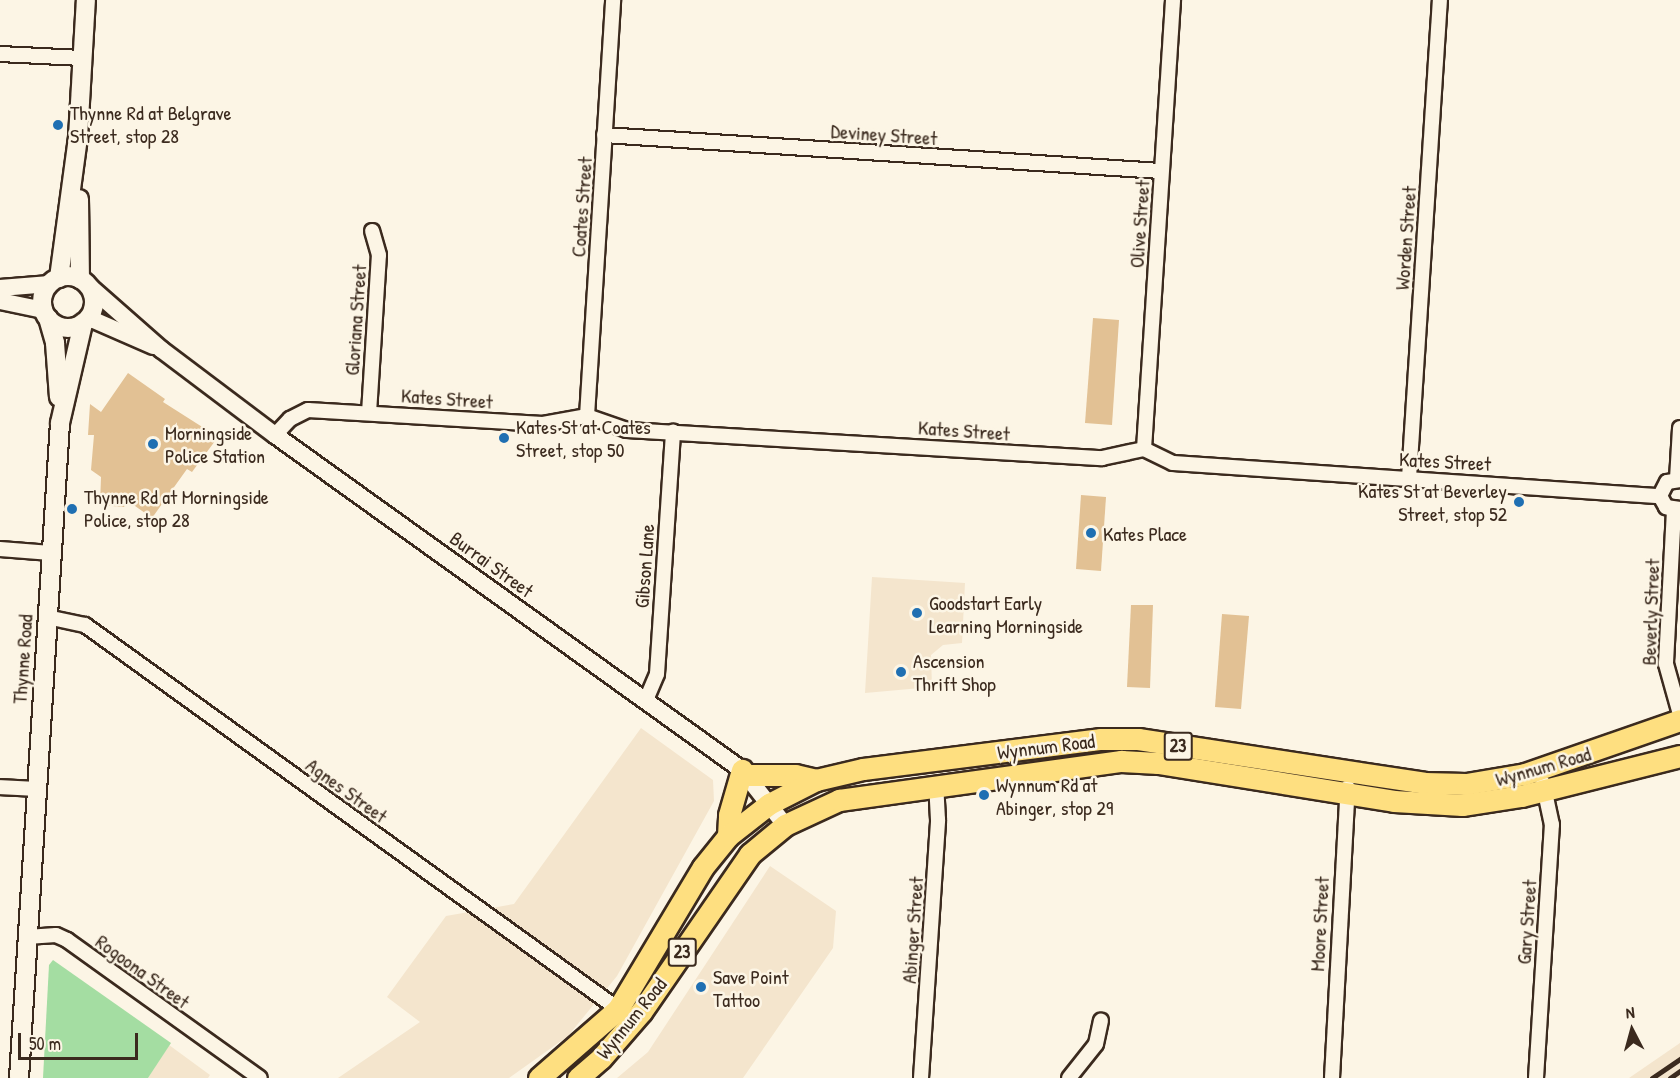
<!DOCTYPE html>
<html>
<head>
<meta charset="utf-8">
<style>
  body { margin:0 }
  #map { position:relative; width:1680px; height:1078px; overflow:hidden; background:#fcf5e5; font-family:"Patrick Hand",sans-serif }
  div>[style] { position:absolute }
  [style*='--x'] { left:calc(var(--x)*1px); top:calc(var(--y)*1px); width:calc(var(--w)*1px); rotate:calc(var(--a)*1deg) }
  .built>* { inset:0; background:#f4e5cd }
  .green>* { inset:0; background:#a4dda2 }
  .building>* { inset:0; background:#e2c194 }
  .roads { filter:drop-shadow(2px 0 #3b2a1e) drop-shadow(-2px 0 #3b2a1e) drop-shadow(0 2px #3b2a1e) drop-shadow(0 -2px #3b2a1e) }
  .minor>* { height:14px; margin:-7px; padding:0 7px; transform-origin:7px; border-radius:7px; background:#fcf5e5 }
  .tertiary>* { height:16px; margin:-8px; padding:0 8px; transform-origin:8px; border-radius:8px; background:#fcf5e5 }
  .secondary>* { height:18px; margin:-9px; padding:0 9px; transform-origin:9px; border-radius:9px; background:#fcf5e5 }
  .secondary>.ring { margin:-9px; padding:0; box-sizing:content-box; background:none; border:18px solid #fcf5e5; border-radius:50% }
  .primary>* { height:21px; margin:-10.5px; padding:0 10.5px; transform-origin:10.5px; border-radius:10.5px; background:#fedf80 }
  .rail>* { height:4.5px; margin:-2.25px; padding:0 2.25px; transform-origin:2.25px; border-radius:2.25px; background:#3b2a1e }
  .dots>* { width:16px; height:16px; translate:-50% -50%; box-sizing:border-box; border:3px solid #fcf5e5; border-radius:50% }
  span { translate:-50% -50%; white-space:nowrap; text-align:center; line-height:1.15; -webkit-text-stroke:5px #fcf5e5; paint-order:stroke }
  .shield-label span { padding:2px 4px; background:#fcf5e5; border:2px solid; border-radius:4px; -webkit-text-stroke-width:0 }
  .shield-label { font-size:18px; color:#3b2a1e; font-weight:700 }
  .poi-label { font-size:20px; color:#3b2a1e }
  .left { translate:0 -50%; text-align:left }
  .right { translate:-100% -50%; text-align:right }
  .street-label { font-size:20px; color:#3b2a1e }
  .north { position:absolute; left:1602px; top:1000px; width:60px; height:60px; -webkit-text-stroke:4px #fcf5e5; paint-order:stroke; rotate:354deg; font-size:16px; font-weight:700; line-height:24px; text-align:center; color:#3b2a1e }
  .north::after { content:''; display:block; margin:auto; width:21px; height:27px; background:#3b2a1e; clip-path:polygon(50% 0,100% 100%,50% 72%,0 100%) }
  .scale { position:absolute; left:18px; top:1033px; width:120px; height:27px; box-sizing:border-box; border:3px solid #3b2a1e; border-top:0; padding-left:8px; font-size:18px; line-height:21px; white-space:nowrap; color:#3b2a1e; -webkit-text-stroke:4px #fcf5e5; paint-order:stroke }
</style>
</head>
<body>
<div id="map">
  <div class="built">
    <div style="clip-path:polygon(872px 577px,965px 583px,962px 643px,943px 645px,931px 655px,932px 687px,865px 693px)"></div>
    <div style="clip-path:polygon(641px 728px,713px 780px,714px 801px,617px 976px,568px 1036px,509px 1078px,338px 1078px,420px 1022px,387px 997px,446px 916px,514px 904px)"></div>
    <div style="clip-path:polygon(770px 866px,836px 911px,833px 948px,743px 1078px,617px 1078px,648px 1052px)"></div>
    <div style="clip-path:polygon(1680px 1043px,1680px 1078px,1629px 1078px)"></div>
    <div style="clip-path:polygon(169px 1045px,210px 1075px,208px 1078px,148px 1078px)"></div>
  </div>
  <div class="green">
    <div style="clip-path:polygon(53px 960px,171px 1043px,148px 1078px,43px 1078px,49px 965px)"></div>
  </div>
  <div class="building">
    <div style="clip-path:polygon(1093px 318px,1119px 320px,1112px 425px,1085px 423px)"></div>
    <div style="clip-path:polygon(128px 373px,165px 399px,163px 402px,218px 437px,192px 472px,187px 469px,152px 518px,128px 501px,124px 507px,100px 505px,101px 477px,91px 470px,94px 435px,88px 435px,90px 404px,101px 412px)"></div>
    <div style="clip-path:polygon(1081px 495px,1106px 497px,1101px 571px,1076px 569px)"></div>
    <div style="clip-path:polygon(1131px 605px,1153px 605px,1150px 688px,1127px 687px)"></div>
    <div style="clip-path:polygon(1222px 614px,1249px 616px,1241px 709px,1215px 707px)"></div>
  </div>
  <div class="roads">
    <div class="minor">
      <div style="--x:0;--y:54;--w:82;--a:2.8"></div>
      <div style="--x:604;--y:135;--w:558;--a:3.7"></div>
      <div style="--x:369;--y:413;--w:158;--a:-86.4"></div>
      <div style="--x:379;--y:255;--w:25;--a:-106"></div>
      <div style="--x:587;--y:416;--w:417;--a:-86.4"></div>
      <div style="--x:275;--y:435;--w:22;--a:-47"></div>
      <div style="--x:290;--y:419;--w:20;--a:-27"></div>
      <div style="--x:308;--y:410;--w:235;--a:3.4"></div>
      <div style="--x:543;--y:424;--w:45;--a:-10.3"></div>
      <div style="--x:587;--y:416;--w:42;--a:19.3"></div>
      <div style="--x:627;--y:430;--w:476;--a:3.4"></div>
      <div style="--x:1102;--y:458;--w:43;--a:-12.1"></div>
      <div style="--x:1144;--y:449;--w:32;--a:26"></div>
      <div style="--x:1173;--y:463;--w:488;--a:3.9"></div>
      <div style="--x:1144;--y:449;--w:450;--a:-86.3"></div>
      <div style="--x:1409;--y:478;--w:479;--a:-86.3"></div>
      <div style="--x:1677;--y:479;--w:51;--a:-86.6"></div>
      <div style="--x:1680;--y:480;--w:13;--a:171"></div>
      <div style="--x:1667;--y:482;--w:16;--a:117"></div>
      <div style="--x:1660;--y:496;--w:13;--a:61"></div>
      <div style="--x:1666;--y:507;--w:14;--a:8"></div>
      <div style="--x:1674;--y:510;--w:154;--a:93"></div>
      <div style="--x:1666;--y:664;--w:52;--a:74.4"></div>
      <div style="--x:0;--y:549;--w:51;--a:4.5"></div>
      <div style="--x:47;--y:617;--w:39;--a:12"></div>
      <div style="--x:85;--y:625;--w:657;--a:35.77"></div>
      <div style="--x:646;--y:700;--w:28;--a:-67"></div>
      <div style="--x:657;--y:674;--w:243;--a:-86.2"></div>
      <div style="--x:0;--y:787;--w:35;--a:3"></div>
      <div style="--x:27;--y:937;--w:29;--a:-4"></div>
      <div style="--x:56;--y:935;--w:12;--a:24"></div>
      <div style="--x:67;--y:940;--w:237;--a:35.6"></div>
      <div style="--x:921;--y:1078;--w:259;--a:-86.2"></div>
      <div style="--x:938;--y:820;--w:35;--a:-93"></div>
      <div style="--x:1069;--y:1078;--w:43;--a:-51.5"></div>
      <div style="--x:1096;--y:1044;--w:24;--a:-78"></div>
      <div style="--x:1332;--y:1078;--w:291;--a:-86.9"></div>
      <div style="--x:1536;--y:1078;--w:254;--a:-86.4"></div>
      <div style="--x:1552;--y:825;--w:43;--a:-102.1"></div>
    </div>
    <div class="tertiary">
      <div style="--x:88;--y:285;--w:98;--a:41.3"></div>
      <div style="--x:162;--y:350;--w:141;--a:37"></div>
      <div style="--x:275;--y:435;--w:575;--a:35.65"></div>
      <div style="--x:742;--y:770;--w:70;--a:52"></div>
      <div style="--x:0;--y:288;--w:50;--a:-4.6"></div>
      <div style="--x:0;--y:301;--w:45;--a:11.6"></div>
      <div style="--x:89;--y:318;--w:70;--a:23.6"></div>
    </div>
    <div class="secondary">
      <div style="--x:79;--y:199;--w:80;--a:89.3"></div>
      <div class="ring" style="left:42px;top:276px;width:34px;height:34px"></div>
      <div style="--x:59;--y:278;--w:142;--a:-82.3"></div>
      <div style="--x:78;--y:137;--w:137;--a:-86.7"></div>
      <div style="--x:48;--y:318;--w:26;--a:74"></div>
      <div style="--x:55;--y:343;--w:54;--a:85.8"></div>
      <div style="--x:19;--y:1078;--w:656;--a:-86.42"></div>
      <div style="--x:60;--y:423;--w:103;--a:-77"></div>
    </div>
    <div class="primary">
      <div style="--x:747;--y:775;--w:48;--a:0"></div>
      <div style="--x:795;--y:775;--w:22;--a:13"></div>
      <div style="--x:728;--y:836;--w:21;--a:-87"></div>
      <div style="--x:729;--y:815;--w:47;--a:-73.9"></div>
      <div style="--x:539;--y:1078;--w:105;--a:-41.1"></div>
      <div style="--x:618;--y:1009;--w:165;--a:-59.1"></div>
      <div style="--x:703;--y:867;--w:40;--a:-51"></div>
      <div style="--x:728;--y:836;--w:52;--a:-38"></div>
      <div style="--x:769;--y:804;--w:53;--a:-27.1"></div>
      <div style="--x:816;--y:780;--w:48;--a:-13.2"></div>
      <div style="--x:863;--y:769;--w:240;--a:-7.2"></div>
      <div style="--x:1101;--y:739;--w:37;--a:0"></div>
      <div style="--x:1138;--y:739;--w:289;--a:8.7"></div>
      <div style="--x:1424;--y:783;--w:42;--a:1.4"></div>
      <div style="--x:1466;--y:784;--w:60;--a:-9.6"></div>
      <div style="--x:1525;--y:774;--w:164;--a:-19.2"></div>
      <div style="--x:578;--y:1078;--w:30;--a:-41"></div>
      <div style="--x:601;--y:1058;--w:61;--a:-49"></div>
      <div style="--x:641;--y:1012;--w:192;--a:-55.4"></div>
      <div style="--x:750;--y:854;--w:45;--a:-39.6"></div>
      <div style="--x:785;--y:825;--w:60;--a:-24.8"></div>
      <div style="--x:839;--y:800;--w:285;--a:-7.9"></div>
      <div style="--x:1121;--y:761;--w:37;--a:3"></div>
      <div style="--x:1158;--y:763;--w:239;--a:9.1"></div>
      <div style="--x:1394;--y:801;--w:68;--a:3.4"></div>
      <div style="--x:1462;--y:805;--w:60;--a:-8.7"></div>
      <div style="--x:1521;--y:796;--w:164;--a:-14.1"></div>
    </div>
  </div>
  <div class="rail">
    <div style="--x:1652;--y:1078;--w:34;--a:-34"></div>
    <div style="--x:1670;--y:1078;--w:12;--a:-35"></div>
  </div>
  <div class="dots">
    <div style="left:58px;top:125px;background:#1f6fb2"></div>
    <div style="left:504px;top:438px;background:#1f6fb2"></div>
    <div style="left:153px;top:444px;background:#1f6fb2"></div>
    <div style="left:1519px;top:502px;background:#1f6fb2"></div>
    <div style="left:72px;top:509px;background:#1f6fb2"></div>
    <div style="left:1091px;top:533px;background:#1f6fb2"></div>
    <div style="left:917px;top:613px;background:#1f6fb2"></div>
    <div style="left:901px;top:672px;background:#1f6fb2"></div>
    <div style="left:984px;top:795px;background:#1f6fb2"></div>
    <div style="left:701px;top:987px;background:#1f6fb2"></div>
  </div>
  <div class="shield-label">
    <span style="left:1178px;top:746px">23</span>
    <span style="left:682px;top:952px">23</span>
  </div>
  <div class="poi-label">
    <span class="left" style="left:70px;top:124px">Thynne Rd at Belgrave<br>Street, stop 28</span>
    <span class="left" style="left:516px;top:438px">Kates St at Coates<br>Street, stop 50</span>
    <span class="left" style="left:165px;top:444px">Morningside<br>Police Station</span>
    <span class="right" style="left:1507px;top:502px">Kates St at Beverley<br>Street, stop 52</span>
    <span class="left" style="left:84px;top:508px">Thynne Rd at Morningside<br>Police, stop 28</span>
    <span class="left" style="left:1103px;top:533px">Kates Place</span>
    <span class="left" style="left:929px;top:614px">Goodstart Early<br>Learning Morningside</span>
    <span class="left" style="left:913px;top:672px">Ascension<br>Thrift Shop</span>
    <span class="left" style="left:996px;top:796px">Wynnum Rd at<br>Abinger, stop 29</span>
    <span class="left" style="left:713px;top:988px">Save Point<br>Tattoo</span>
  </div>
  <div class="street-label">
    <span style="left:884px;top:134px;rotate:4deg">Deviney Street</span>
    <span style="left:581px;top:207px;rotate:-86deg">Coates Street</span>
    <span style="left:1139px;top:224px;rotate:-86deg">Olive Street</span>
    <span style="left:1405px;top:238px;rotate:-86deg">Worden Street</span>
    <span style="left:355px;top:320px;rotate:-86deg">Gloriana Street</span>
    <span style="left:447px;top:398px;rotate:4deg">Kates Street</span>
    <span style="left:964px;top:430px;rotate:4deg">Kates Street</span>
    <span style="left:1445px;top:461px;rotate:3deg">Kates Street</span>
    <span style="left:492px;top:564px;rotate:36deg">Burrai Street</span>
    <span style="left:644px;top:566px;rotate:-86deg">Gibson Lane</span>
    <span style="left:1650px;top:612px;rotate:-88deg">Beverly Street</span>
    <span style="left:22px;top:659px;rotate:-86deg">Thynne Road</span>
    <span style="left:1046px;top:746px;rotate:-7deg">Wynnum Road</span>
    <span style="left:1543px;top:766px;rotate:-16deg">Wynnum Road</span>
    <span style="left:347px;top:790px;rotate:36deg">Agnes Street</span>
    <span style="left:1526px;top:922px;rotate:-86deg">Gary Street</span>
    <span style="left:1319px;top:924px;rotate:-87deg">Moore Street</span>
    <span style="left:912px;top:930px;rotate:-86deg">Abinger Street</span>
    <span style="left:143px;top:971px;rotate:36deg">Rogoona Street</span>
    <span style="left:631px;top:1018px;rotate:-51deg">Wynnum Road</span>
  </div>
  <div class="north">N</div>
  <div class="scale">50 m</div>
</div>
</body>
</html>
